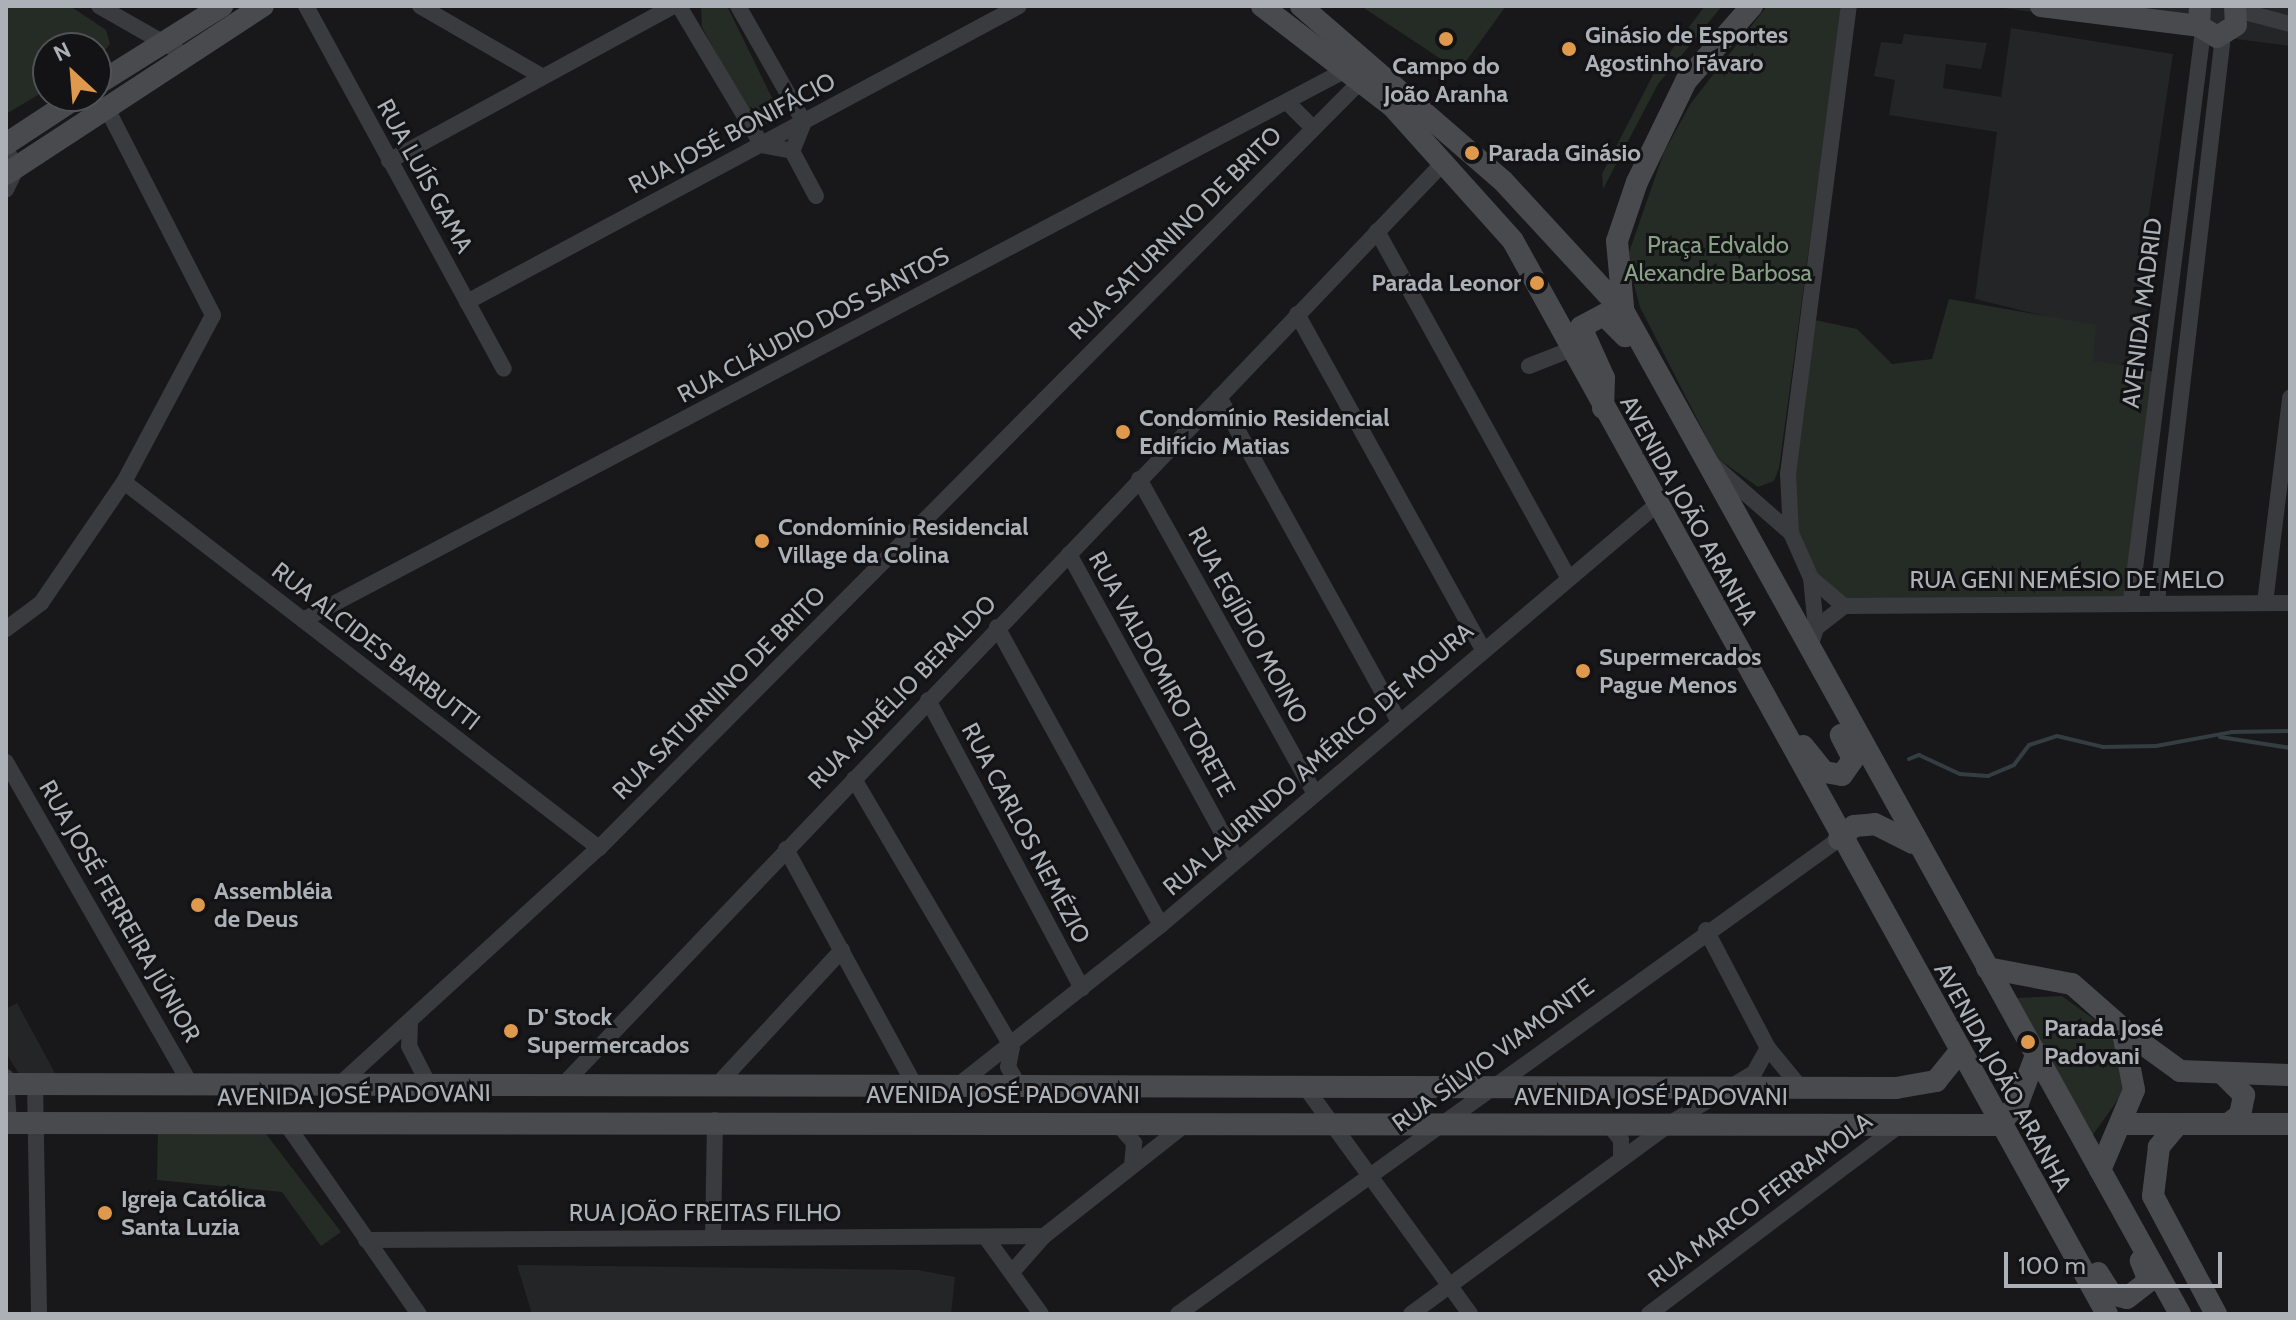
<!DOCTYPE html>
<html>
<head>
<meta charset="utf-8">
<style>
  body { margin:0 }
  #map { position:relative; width:2296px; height:1320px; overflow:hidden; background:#18181a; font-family:Cabin,sans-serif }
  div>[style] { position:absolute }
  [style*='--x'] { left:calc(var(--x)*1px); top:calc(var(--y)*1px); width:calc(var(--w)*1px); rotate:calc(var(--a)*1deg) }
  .built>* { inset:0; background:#242527 }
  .green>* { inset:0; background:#252c25 }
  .stream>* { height:4px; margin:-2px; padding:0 2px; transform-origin:2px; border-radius:2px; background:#333d42 }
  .street>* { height:16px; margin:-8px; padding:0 8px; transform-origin:8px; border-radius:8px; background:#3a3b3e }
  .secondary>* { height:22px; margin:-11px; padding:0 11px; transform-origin:11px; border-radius:11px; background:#484a4e }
  .dots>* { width:22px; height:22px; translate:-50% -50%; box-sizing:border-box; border:4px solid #131315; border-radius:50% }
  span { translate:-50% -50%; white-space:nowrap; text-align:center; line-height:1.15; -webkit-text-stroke:6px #131315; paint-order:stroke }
  .poi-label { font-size:24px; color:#acb1b8; font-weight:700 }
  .left { translate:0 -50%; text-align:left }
  .right { translate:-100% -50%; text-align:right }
  .street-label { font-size:24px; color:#acb1b8 }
  .park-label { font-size:24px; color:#87a185 }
  .frame { position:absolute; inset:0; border:8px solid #acb1b8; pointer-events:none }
  .north { position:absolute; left:32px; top:32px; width:80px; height:80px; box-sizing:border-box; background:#131315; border:2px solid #505256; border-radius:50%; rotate:334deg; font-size:22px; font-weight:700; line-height:32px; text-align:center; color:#acb1b8 }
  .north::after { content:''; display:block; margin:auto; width:28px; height:36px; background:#de994c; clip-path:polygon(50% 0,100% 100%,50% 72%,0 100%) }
  .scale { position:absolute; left:2004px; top:1252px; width:218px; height:36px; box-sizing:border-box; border:4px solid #acb1b8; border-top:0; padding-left:10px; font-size:24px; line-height:28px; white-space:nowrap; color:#acb1b8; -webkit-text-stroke:6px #131315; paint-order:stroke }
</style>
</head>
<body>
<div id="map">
  <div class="built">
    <div style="clip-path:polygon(1989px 6px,2290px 6px,2290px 46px,2099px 21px)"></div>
    <div style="clip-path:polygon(2011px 28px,2173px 54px,2140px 273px,2153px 277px,2138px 370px,2093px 360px,2076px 324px,1975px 299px,1997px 132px,1889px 115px,1895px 80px,1874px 76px,1881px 42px,1902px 44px,1904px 34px,1987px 43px,1981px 69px,1946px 64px,1943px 88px,2001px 97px)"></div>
    <div style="clip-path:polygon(17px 1003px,55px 1073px,19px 1074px,6px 1053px,6px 1009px)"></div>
    <div style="clip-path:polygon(517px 1265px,918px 1270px,955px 1277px,951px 1314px,532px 1314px)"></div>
  </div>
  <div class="green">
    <div style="clip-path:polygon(6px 6px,70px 6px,106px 30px,110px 44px,96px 60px,96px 48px,48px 48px,48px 89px,6px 114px)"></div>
    <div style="clip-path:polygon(701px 6px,727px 6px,775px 104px,767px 124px,750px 116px,702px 27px)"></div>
    <div style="clip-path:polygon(1361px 6px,1506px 6px,1459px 71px)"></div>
    <div style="clip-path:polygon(1705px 6px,1722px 6px,1658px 84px,1603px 189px,1602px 174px,1654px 73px)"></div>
    <div style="clip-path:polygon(1767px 6px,1840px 6px,1841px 13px,1779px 468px,1774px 481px,1758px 487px,1717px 458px,1640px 307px,1627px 258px,1664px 152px,1691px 103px)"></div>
    <div style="clip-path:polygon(1949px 299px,2096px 325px,2093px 360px,2159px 373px,2131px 600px,1844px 606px,1811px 578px,1788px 491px,1810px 319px,1857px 329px,1892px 364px,1932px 359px)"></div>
    <div style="clip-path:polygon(2062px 996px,2114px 1034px,2124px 1091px,2092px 1136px,2017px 998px)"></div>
    <div style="clip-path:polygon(158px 1127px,263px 1130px,341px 1232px,321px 1246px,282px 1192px,157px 1180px)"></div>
  </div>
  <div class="stream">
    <div style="--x:2220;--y:737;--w:71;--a:8.9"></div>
    <div style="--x:1909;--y:759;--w:11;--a:-22"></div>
    <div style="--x:1919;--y:755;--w:45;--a:24.9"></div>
    <div style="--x:1960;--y:774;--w:28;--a:4"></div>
    <div style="--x:1988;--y:776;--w:28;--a:-23"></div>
    <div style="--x:2014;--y:765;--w:25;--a:-53"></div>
    <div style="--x:2029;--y:745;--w:29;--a:-18"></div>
    <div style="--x:2057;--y:736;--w:47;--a:13.4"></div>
    <div style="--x:2103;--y:747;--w:53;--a:-1.1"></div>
    <div style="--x:2156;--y:746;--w:77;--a:-10.4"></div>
    <div style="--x:2232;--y:732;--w:58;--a:-1"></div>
  </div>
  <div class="street">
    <div style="--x:99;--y:6;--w:99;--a:29.7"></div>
    <div style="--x:306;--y:6;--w:413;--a:61.4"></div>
    <div style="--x:420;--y:6;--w:142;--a:30"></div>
    <div style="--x:679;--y:6;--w:162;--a:59.2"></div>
    <div style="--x:762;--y:145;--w:31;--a:11"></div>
    <div style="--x:792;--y:151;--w:51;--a:61.9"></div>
    <div style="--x:738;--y:6;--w:133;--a:60.4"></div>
    <div style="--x:804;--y:122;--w:31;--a:112"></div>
    <div style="--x:2237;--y:10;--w:55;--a:14.8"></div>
    <div style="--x:1288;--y:103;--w:35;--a:45"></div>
    <div style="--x:6;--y:150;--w:20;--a:57"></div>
    <div style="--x:17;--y:167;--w:25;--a:116"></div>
    <div style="--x:389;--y:161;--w:324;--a:-28.6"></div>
    <div style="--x:1377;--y:231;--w:395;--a:61.1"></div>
    <div style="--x:467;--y:302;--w:626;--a:-28.2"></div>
    <div style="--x:1297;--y:314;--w:384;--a:61"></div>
    <div style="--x:1529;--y:366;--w:46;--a:-21.6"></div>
    <div style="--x:1219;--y:397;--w:372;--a:61"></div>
    <div style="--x:1711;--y:463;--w:106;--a:41.2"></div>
    <div style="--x:1791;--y:533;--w:49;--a:66"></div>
    <div style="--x:1811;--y:578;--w:50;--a:84.3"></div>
    <div style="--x:1139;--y:479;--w:361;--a:60.8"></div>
    <div style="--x:124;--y:482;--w:600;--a:37.62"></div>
    <div style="--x:1791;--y:533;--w:59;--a:-92.9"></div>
    <div style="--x:1788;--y:474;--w:472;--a:-82.6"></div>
    <div style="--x:1069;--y:554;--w:349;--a:61.2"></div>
    <div style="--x:1811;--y:578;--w:43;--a:40.3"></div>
    <div style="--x:2131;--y:600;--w:574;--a:-82.79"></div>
    <div style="--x:2157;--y:601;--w:569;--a:-83.34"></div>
    <div style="--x:2265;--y:603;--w:207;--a:-83"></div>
    <div style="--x:303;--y:620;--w:1177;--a:-27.81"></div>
    <div style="--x:997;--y:627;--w:340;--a:61.2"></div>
    <div style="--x:6;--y:629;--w:44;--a:-36.6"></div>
    <div style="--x:41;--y:603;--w:147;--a:-55.6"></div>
    <div style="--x:124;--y:482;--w:189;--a:-61.9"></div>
    <div style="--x:213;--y:315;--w:234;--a:-117.2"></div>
    <div style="--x:1809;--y:650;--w:23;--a:-72"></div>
    <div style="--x:1816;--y:628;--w:36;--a:-38"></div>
    <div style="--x:1844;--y:606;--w:446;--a:-0.4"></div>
    <div style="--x:928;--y:700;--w:327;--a:61.9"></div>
    <div style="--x:6;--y:762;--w:372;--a:60.2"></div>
    <div style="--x:854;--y:779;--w:311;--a:59.5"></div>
    <div style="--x:786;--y:849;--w:270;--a:61.4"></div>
    <div style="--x:1706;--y:930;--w:133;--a:62.3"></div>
    <div style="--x:1768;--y:1048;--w:50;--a:50.6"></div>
    <div style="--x:410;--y:1023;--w:23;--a:92"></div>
    <div style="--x:409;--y:1046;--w:44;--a:62.9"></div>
    <div style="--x:1012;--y:1047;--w:20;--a:101"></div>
    <div style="--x:1008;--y:1067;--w:22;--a:60"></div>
    <div style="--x:6;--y:1077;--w:46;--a:86.3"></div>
    <div style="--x:35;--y:1083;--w:231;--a:89"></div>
    <div style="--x:339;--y:1085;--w:352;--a:-42.4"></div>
    <div style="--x:599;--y:848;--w:1078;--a:-45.19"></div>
    <div style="--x:717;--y:1085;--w:184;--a:-47.2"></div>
    <div style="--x:562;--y:1086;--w:1279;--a:-46.33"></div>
    <div style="--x:957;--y:1086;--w:260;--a:-38.3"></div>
    <div style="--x:1161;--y:925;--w:648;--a:-40.3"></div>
    <div style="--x:1306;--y:1088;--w:279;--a:54"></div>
    <div style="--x:1116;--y:1122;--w:28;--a:49"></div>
    <div style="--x:1134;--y:1143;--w:23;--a:95"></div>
    <div style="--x:1607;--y:1122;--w:23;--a:52"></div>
    <div style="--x:1621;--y:1140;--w:19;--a:90"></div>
    <div style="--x:287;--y:1125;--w:231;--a:55.1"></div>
    <div style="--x:713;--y:1237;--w:117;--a:-89"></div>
    <div style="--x:987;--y:1239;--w:92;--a:54.2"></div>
    <div style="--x:366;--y:1240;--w:678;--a:-0.34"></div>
    <div style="--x:1013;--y:1271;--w:47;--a:-48.5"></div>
    <div style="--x:1044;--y:1236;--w:182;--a:-38.3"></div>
    <div style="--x:1178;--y:1314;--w:814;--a:-35.7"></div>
    <div style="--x:1411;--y:1314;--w:324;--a:-36.3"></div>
    <div style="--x:1672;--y:1122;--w:96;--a:-30.9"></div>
    <div style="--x:1754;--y:1073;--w:29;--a:-61"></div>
    <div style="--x:1649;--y:1314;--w:314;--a:-37"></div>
  </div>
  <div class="secondary">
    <div style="--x:1262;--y:6;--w:164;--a:37.6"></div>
    <div style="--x:1392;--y:106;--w:181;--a:48.1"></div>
    <div style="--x:1513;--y:241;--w:1226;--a:61.03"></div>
    <div style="--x:1301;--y:6;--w:267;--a:40.9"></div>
    <div style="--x:1503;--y:181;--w:178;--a:47.3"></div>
    <div style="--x:1624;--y:312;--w:1146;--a:60.97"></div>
    <div style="--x:2041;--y:6;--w:159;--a:7.2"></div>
    <div style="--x:2200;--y:6;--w:20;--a:93"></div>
    <div style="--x:2199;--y:26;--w:21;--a:31"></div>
    <div style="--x:2217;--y:37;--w:22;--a:-32"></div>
    <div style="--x:2236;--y:25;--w:19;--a:-93"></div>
    <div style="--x:96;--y:85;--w:149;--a:-32.1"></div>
    <div style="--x:6;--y:144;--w:87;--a:-33.3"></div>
    <div style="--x:6;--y:174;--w:307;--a:-33.2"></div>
    <div style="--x:1623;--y:307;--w:66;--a:-95.2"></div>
    <div style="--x:1617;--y:241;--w:62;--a:-71.3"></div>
    <div style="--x:1637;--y:182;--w:112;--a:-64.1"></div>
    <div style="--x:1686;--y:81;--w:100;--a:-48.7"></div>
    <div style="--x:1603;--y:408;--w:30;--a:-88"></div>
    <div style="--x:1604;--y:378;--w:56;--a:-114.3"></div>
    <div style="--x:1581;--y:327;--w:26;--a:-28"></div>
    <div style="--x:1604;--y:315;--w:30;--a:45"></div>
    <div style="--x:1803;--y:746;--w:33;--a:51"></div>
    <div style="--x:1824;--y:772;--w:18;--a:9"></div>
    <div style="--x:1842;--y:775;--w:19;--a:-55"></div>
    <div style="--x:1853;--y:759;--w:27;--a:-117"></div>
    <div style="--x:1839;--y:839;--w:20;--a:-41"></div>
    <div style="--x:1854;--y:826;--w:21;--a:-5"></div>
    <div style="--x:1875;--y:824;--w:42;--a:26.6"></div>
    <div style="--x:1987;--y:968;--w:86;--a:10.7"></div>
    <div style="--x:2072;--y:984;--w:67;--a:41.3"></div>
    <div style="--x:2122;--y:1028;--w:63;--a:79"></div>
    <div style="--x:2134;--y:1090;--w:87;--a:113"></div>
    <div style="--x:2125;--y:1031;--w:68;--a:36"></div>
    <div style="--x:2180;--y:1071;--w:110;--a:2.1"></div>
    <div style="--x:2223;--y:1074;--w:30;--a:45"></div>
    <div style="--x:2244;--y:1095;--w:20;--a:101"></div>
    <div style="--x:2240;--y:1115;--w:15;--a:143"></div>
    <div style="--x:6;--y:1084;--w:1890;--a:0.12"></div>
    <div style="--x:1896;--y:1088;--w:41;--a:-9.9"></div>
    <div style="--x:1936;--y:1081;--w:36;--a:-51"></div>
    <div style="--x:6;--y:1123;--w:1993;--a:0.06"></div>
    <div style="--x:1999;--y:1125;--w:29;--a:-49"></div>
    <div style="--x:2018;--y:1103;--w:51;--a:-69.4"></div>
    <div style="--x:2122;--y:1124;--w:168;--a:0"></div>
    <div style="--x:2178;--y:1124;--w:30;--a:130"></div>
    <div style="--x:2159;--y:1147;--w:49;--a:97"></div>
    <div style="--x:2153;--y:1196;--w:134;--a:61.9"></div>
    <div style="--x:2098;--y:1273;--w:25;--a:58"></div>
    <div style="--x:2111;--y:1294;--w:16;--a:14"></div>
    <div style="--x:2127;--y:1298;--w:28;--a:-38"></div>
    <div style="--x:2149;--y:1281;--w:22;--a:-112"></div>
  </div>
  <div class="dots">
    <div style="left:1446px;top:39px;background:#de994c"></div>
    <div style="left:1569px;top:49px;background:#de994c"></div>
    <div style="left:1472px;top:153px;background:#de994c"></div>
    <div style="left:1537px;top:283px;background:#de994c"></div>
    <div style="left:1123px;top:432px;background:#de994c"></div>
    <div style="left:762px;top:541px;background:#de994c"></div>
    <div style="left:1583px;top:671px;background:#de994c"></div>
    <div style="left:198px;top:905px;background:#de994c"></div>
    <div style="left:511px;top:1031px;background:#de994c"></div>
    <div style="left:2028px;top:1042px;background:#de994c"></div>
    <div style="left:105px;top:1213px;background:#de994c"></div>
  </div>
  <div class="poi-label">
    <span class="left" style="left:1585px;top:49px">Ginásio de Esportes<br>Agostinho Fávaro</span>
    <span style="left:1446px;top:80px">Campo do<br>João Aranha</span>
    <span class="left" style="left:1488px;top:153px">Parada Ginásio</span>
    <span class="right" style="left:1521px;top:283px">Parada Leonor</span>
    <span class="left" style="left:1139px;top:432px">Condomínio Residencial<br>Edifício Matias</span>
    <span class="left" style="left:778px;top:541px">Condomínio Residencial<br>Village da Colina</span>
    <span class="left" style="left:1599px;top:671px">Supermercados<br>Pague Menos</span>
    <span class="left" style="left:214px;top:905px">Assembléia<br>de Deus</span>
    <span class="left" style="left:527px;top:1031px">D' Stock<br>Supermercados</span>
    <span class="left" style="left:2044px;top:1042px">Parada José<br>Padovani</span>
    <span class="left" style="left:121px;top:1213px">Igreja Católica<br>Santa Luzia</span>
  </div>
  <div class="street-label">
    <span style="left:732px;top:133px;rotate:-28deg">RUA JOSÉ BONIFÁCIO</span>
    <span style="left:425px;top:176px;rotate:61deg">RUA LUÍS GAMA</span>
    <span style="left:1175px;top:233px;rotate:-45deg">RUA SATURNINO DE BRITO</span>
    <span style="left:2142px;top:313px;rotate:-83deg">AVENIDA MADRID</span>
    <span style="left:813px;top:325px;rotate:-28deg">RUA CLÁUDIO DOS SANTOS</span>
    <span style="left:1689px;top:510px;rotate:61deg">AVENIDA JOÃO ARANHA</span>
    <span style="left:2067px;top:580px">RUA GENI NEMÉSIO DE MELO</span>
    <span style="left:1248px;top:625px;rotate:61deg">RUA EGJÍDIO MOINO</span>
    <span style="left:376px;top:646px;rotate:38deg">RUA ALCIDES BARBUTTI</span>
    <span style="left:1162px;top:674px;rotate:61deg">RUA VALDOMIRO TORETE</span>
    <span style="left:902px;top:692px;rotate:-46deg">RUA AURÉLIO BERALDO</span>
    <span style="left:719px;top:693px;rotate:-45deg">RUA SATURNINO DE BRITO</span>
    <span style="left:1318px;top:759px;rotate:-41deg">RUA LAURINDO AMÉRICO DE MOURA</span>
    <span style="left:1026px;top:833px;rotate:62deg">RUA CARLOS NEMÉZIO</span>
    <span style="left:120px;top:911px;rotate:60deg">RUA JOSÉ FERREIRA JÚNIOR</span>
    <span style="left:1493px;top:1055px;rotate:-36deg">RUA SÍLVIO VIAMONTE</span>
    <span style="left:2003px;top:1077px;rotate:61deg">AVENIDA JOÃO ARANHA</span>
    <span style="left:354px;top:1095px;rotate:-1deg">AVENIDA JOSÉ PADOVANI</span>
    <span style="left:1003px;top:1095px">AVENIDA JOSÉ PADOVANI</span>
    <span style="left:1651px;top:1097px">AVENIDA JOSÉ PADOVANI</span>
    <span style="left:1760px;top:1200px;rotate:-37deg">RUA MARCO FERRAMOLA</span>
    <span style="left:705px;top:1213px">RUA JOÃO FREITAS FILHO</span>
  </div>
  <div class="park-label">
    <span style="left:1718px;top:259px">Praça Edvaldo<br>Alexandre Barbosa</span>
  </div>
  <div class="frame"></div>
  <div class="north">N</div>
  <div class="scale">100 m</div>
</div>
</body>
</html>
